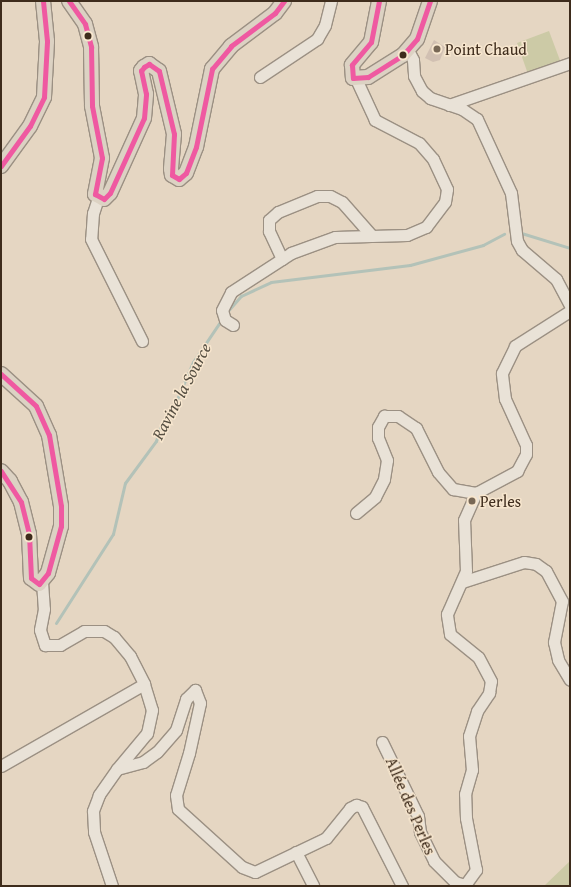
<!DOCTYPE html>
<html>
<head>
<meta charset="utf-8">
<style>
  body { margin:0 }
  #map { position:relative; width:571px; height:887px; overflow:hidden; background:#e5d6c2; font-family:"Gentium Book Plus",serif }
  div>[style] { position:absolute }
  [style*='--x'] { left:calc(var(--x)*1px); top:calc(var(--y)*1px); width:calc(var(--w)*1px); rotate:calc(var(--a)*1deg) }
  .green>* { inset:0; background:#cccaa6 }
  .stream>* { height:3px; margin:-1.5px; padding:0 1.5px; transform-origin:1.5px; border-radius:1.5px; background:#b3c2b8 }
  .building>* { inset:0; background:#d1c0b2 }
  .roads { filter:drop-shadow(1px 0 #9b9083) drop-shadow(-1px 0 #9b9083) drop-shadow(0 1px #9b9083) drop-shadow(0 -1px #9b9083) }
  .minor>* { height:11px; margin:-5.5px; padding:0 5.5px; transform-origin:5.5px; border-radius:5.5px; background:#e9e2d7 }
  .major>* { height:14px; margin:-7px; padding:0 7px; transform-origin:7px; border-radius:7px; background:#dcd2c3 }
  .bus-1>* { height:5px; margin:-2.5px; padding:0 2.5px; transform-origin:2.5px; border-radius:2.5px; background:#ef59a1 }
  .dots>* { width:11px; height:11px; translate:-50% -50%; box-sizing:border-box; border:2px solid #f7e6ce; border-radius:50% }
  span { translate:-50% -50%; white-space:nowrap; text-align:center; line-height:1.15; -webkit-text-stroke:3px #f7e6ce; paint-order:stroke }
  .poi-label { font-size:16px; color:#3e2c1c }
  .left { translate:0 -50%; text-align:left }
  .street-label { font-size:16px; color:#3e2c1c }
  .water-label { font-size:17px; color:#564f42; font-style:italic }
  .frame { position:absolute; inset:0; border:2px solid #3e2c1c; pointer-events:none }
</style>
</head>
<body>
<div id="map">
  <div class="green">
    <div style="clip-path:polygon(549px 31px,561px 63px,528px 74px,517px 43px)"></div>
    <div style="clip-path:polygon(570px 861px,570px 886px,544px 886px)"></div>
  </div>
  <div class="stream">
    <div style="--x:518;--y:232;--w:54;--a:17.1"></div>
    <div style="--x:226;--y:313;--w:23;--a:-49"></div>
    <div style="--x:241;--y:296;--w:33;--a:-25"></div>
    <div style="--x:271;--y:282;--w:140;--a:-7"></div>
    <div style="--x:410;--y:265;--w:76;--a:-15.3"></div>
    <div style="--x:483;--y:245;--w:24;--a:-28"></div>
    <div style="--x:56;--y:623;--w:106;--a:-57.4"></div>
    <div style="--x:113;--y:534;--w:52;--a:-76.8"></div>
    <div style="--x:125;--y:483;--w:52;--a:-53.6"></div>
    <div style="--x:156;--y:441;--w:14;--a:-73"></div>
    <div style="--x:160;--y:428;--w:26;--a:-58"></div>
    <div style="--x:174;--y:406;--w:48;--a:-66.6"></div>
    <div style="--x:193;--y:362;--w:52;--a:-56"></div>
  </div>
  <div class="building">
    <div style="clip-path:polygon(434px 40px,445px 47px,440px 60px,433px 62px,425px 58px)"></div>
  </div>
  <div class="roads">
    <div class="minor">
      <div style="--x:408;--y:50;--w:11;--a:63"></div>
      <div style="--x:413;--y:60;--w:16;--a:86"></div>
      <div style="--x:414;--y:76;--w:17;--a:62"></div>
      <div style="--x:422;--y:91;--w:11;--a:41"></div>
      <div style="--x:430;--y:98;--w:34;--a:19"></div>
      <div style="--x:462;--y:109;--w:18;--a:34"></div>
      <div style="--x:477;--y:119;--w:81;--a:65.3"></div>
      <div style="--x:511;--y:193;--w:48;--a:82.9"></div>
      <div style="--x:517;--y:241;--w:10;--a:61"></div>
      <div style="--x:522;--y:250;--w:45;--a:40.5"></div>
      <div style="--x:556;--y:279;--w:30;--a:62"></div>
      <div style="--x:260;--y:77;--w:69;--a:-33.7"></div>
      <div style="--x:317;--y:39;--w:16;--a:-60"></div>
      <div style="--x:325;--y:25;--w:25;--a:-76"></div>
      <div style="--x:449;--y:105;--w:128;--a:-19.1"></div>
      <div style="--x:98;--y:198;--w:16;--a:108"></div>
      <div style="--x:93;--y:213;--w:26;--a:94"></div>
      <div style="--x:91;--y:239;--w:114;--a:63.4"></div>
      <div style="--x:282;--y:259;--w:31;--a:-115"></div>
      <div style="--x:269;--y:231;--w:11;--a:-90"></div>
      <div style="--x:269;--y:220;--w:12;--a:-42"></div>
      <div style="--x:278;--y:212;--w:42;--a:-22.3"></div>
      <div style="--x:317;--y:196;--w:13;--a:0"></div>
      <div style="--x:330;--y:196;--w:13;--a:27"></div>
      <div style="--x:342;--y:202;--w:45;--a:48.6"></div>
      <div style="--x:233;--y:325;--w:9;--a:-148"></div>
      <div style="--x:225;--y:320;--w:10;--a:-107"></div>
      <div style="--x:222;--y:310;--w:20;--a:-63"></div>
      <div style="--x:231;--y:292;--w:72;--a:-33"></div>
      <div style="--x:291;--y:253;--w:47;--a:-20"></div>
      <div style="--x:335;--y:237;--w:72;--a:-1.6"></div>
      <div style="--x:407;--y:235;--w:21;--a:-23"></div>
      <div style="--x:426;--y:227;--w:31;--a:-53"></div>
      <div style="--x:445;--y:202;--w:13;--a:-81"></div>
      <div style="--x:447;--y:189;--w:33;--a:-115"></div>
      <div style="--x:433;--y:159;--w:21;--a:-131"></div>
      <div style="--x:419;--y:143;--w:50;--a:-152.4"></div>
      <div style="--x:375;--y:120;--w:45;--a:-114.9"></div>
      <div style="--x:356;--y:513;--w:25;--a:-40"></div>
      <div style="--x:375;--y:497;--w:20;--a:-63"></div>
      <div style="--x:384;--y:479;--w:19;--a:-81"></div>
      <div style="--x:387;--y:460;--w:24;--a:-112"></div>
      <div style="--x:378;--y:438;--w:11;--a:-90"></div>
      <div style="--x:378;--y:427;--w:13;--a:-61"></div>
      <div style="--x:384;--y:416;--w:14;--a:0"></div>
      <div style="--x:398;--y:416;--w:22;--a:34"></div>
      <div style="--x:416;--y:428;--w:49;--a:63.4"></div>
      <div style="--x:438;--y:472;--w:23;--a:49"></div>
      <div style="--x:453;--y:489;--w:23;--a:10"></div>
      <div style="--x:476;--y:493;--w:47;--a:-28.2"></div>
      <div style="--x:517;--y:471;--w:19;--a:-62"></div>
      <div style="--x:526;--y:454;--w:9;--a:-90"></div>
      <div style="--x:526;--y:445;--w:51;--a:-114.5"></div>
      <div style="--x:505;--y:399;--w:26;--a:-97"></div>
      <div style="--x:502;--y:373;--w:30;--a:-64"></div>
      <div style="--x:515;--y:346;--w:65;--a:-32.5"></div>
      <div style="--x:42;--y:582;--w:27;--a:86"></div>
      <div style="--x:44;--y:609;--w:21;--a:101"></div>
      <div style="--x:40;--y:630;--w:16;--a:72"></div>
      <div style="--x:45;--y:645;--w:15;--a:0"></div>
      <div style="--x:60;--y:645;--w:28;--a:-30"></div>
      <div style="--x:84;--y:631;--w:20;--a:0"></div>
      <div style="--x:104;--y:631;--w:12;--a:31"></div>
      <div style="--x:114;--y:637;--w:25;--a:50"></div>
      <div style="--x:130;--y:656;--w:31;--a:63"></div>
      <div style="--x:144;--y:684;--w:27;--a:73"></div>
      <div style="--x:152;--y:710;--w:24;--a:102"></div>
      <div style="--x:147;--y:733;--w:47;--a:129.8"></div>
      <div style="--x:117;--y:769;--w:32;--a:125"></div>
      <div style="--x:99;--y:795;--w:17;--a:111"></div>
      <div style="--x:93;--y:811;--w:21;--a:87"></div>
      <div style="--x:94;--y:832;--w:57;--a:71.6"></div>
      <div style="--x:462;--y:582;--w:65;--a:-17.9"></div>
      <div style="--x:524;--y:562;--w:12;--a:9"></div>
      <div style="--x:536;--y:564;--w:12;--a:35"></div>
      <div style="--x:546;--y:571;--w:34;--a:62"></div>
      <div style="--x:562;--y:601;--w:42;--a:101"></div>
      <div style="--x:554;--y:642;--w:18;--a:77"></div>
      <div style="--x:558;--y:660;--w:23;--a:59"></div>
      <div style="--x:382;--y:742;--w:82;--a:64.1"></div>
      <div style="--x:418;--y:816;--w:16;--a:83"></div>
      <div style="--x:420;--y:832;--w:32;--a:64"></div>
      <div style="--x:434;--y:861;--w:30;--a:45"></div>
      <div style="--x:455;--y:882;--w:10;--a:17"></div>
      <div style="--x:465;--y:885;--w:19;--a:-54"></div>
      <div style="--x:476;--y:870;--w:53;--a:-100.9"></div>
      <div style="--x:466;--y:818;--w:24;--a:-92"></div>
      <div style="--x:465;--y:794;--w:25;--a:-74"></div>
      <div style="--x:472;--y:770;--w:34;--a:-95"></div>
      <div style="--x:469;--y:736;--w:26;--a:-72"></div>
      <div style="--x:477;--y:711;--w:22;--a:-56"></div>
      <div style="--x:489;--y:693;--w:12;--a:-81"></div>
      <div style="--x:491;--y:681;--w:27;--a:-118"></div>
      <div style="--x:478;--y:657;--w:36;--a:-141"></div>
      <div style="--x:450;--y:634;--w:20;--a:-99"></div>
      <div style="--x:447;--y:614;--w:47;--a:-66.2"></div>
      <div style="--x:466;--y:571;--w:51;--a:-92.2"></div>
      <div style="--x:464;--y:520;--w:30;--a:-66"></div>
      <div style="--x:1;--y:766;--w:165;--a:-29.8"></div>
      <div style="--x:117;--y:769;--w:27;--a:-15"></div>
      <div style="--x:143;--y:762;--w:17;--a:-36"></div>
      <div style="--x:157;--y:752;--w:29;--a:-49"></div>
      <div style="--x:176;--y:730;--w:33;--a:-72"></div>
      <div style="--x:186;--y:699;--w:13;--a:-45"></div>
      <div style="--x:195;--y:690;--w:14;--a:69"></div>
      <div style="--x:200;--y:703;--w:51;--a:102.4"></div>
      <div style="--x:189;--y:753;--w:44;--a:107.2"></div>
      <div style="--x:176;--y:795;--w:14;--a:82"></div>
      <div style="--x:178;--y:809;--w:86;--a:42.2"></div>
      <div style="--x:242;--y:867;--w:14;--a:21"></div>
      <div style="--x:255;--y:872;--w:79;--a:-25.6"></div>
      <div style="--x:326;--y:838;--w:38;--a:-51"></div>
      <div style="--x:350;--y:808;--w:7;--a:-27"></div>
      <div style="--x:356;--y:805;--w:6;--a:18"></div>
      <div style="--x:362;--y:807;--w:89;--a:63.1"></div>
      <div style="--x:296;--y:852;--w:38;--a:63"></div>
    </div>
    <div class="major">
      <div style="--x:69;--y:1;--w:28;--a:55"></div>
      <div style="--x:85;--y:24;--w:24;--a:75"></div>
      <div style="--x:91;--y:47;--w:59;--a:89"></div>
      <div style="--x:92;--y:106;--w:53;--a:79.1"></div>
      <div style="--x:102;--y:158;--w:37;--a:101"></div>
      <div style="--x:95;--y:194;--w:10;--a:29"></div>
      <div style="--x:104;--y:199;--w:8;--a:-45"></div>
      <div style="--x:110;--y:193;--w:82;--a:-65.6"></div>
      <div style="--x:144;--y:118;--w:24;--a:-85"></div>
      <div style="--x:146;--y:94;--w:24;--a:-102"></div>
      <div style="--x:141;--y:71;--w:5;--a:-53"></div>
      <div style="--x:144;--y:67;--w:6;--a:-31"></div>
      <div style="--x:149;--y:64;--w:12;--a:35"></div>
      <div style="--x:159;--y:71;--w:65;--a:76.6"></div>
      <div style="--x:174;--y:134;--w:35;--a:95"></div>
      <div style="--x:171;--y:169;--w:6;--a:81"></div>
      <div style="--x:172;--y:175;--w:8;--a:30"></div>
      <div style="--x:179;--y:179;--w:9;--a:-41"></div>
      <div style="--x:186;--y:173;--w:28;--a:-69"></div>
      <div style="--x:196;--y:147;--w:80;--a:-78.4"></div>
      <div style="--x:212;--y:69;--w:30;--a:-50"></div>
      <div style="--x:231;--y:46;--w:55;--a:-36.9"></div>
      <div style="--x:275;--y:13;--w:15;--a:-53"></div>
      <div style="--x:379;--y:1;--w:42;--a:101"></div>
      <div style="--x:371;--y:42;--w:30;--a:130"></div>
      <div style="--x:352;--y:65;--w:13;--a:86"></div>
      <div style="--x:353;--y:78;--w:15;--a:-4"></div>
      <div style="--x:368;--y:77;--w:41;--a:-32.2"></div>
      <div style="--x:403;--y:55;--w:21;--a:-49"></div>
      <div style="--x:417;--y:39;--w:40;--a:-71.1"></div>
      <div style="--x:1;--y:166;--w:49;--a:-54.1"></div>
      <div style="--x:30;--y:126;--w:32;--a:-64"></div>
      <div style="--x:44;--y:97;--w:56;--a:-86.9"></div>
      <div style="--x:47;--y:41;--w:40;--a:-95.7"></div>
      <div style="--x:1;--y:374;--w:47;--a:42.4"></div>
      <div style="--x:36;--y:406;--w:32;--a:66"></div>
      <div style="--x:49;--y:435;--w:72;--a:80.4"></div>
      <div style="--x:61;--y:506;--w:20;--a:90"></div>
      <div style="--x:61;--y:526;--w:49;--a:105.5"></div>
      <div style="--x:48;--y:573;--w:14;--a:129"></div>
      <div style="--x:39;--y:584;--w:10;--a:-143"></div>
      <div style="--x:31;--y:578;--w:44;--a:-92.6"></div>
      <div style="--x:29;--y:534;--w:33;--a:-104"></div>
      <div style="--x:21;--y:502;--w:24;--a:-118"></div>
      <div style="--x:10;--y:481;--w:13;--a:-132"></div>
    </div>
  </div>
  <div class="bus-1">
    <div style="--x:69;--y:1;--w:28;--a:55"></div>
    <div style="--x:85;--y:24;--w:24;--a:75"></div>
    <div style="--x:91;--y:47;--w:59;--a:89"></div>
    <div style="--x:92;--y:106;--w:53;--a:79.1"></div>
    <div style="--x:102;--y:158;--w:37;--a:101"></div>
    <div style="--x:95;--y:194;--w:10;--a:29"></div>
    <div style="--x:104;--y:199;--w:8;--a:-45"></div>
    <div style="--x:110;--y:193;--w:82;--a:-65.6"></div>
    <div style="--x:144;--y:118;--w:24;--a:-85"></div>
    <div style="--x:146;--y:94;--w:24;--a:-102"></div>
    <div style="--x:141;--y:71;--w:5;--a:-53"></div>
    <div style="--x:144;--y:67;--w:6;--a:-31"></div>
    <div style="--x:149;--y:64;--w:12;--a:35"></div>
    <div style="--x:159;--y:71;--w:65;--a:76.6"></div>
    <div style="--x:174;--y:134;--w:41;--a:92.8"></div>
    <div style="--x:172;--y:175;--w:8;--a:30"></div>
    <div style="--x:179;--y:179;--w:9;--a:-41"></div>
    <div style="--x:186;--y:173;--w:28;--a:-69"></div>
    <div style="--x:196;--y:147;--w:80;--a:-78.4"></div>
    <div style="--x:212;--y:69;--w:30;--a:-50"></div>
    <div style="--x:231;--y:46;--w:55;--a:-36.9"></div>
    <div style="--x:275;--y:13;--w:15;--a:-53"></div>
    <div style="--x:379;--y:1;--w:42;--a:101"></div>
    <div style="--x:371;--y:42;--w:30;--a:130"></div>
    <div style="--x:352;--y:65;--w:13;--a:86"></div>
    <div style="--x:353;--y:78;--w:15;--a:-4"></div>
    <div style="--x:368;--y:77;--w:41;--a:-32.2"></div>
    <div style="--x:403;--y:55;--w:21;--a:-49"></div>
    <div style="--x:417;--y:39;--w:40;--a:-71.1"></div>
    <div style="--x:1;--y:166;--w:49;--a:-54.1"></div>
    <div style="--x:30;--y:126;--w:32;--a:-64"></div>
    <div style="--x:44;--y:97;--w:56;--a:-86.9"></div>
    <div style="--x:47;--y:41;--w:40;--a:-95.7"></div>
    <div style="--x:1;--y:374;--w:47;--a:42.4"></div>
    <div style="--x:36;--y:406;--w:32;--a:66"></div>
    <div style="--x:49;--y:435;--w:72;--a:80.4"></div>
    <div style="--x:61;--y:506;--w:20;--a:90"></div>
    <div style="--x:61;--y:526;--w:49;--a:105.5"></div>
    <div style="--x:48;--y:573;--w:14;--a:129"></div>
    <div style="--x:39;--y:584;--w:10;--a:-143"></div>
    <div style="--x:31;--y:578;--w:44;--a:-92.6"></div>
    <div style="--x:29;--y:534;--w:33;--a:-104"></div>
    <div style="--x:21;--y:502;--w:37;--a:-123"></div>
  </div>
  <div class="dots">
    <div style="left:88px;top:36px;background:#3e2c1c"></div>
    <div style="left:437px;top:49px;background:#786856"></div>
    <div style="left:403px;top:55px;background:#3e2c1c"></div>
    <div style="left:472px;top:501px;background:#786856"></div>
    <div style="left:29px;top:537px;background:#3e2c1c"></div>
  </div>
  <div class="poi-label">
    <span class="left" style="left:445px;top:49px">Point Chaud</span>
    <span class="left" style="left:480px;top:501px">Perles</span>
  </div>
  <div class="street-label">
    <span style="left:411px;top:806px;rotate:67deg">Allée des Perles</span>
  </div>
  <div class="water-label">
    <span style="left:181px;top:391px;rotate:-62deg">Ravine la Source</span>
  </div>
  <div class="frame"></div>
</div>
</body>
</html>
